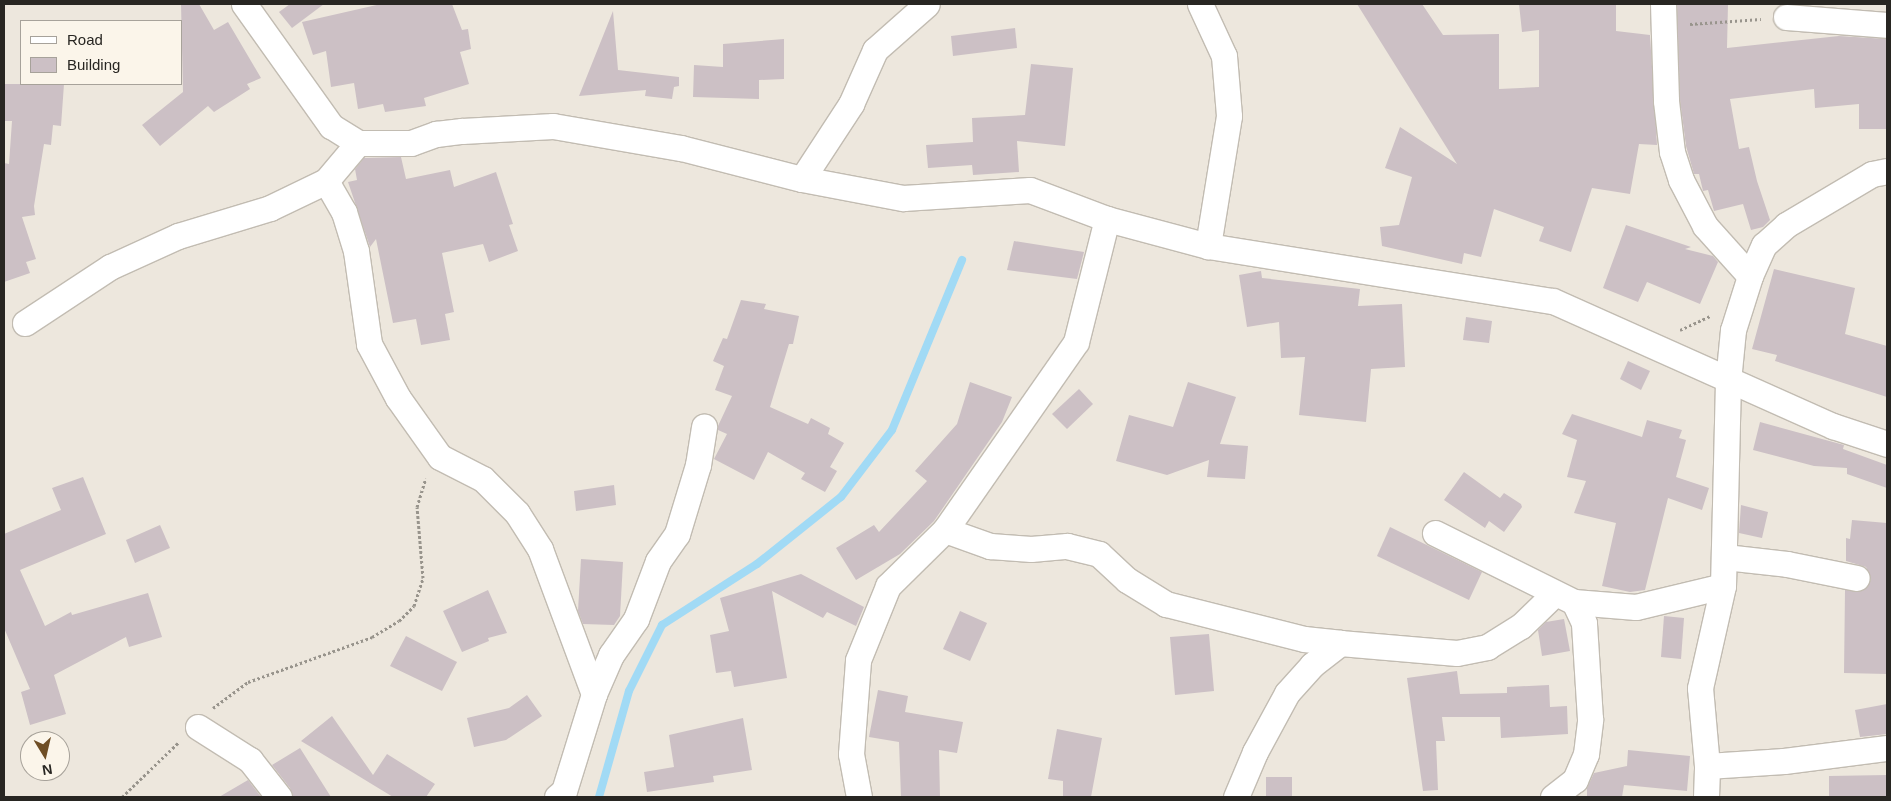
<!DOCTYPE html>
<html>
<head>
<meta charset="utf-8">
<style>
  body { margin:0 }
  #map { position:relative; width:1891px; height:801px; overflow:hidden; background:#ede7dd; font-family:Arial,sans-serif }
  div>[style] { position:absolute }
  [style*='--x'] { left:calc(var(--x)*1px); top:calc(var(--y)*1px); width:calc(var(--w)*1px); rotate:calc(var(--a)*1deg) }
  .stream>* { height:8px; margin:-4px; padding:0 4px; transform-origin:4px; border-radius:4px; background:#a1daf5 }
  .building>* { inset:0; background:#ccc0c5 }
  .path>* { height:3px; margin-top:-1.5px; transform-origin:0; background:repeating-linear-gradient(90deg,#98948c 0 2.5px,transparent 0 5px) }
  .roads { filter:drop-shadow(1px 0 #c2bcb2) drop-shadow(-1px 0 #c2bcb2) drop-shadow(0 1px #c2bcb2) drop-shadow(0 -1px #c2bcb2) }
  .minor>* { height:25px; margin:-12.5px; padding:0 12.5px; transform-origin:12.5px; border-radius:12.5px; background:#fff }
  span { translate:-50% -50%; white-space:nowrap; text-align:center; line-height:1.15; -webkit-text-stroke:5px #fbf5ea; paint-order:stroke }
  .frame { position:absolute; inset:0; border:5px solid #282622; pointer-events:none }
  .legend { position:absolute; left:20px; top:20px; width:162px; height:65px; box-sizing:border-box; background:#fbf5ea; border:1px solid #a7a29a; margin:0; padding:6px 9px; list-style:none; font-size:15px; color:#282622 }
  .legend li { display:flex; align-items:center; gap:10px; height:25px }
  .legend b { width:25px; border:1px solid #a7a29a }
  .north { position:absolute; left:20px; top:731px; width:50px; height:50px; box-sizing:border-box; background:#fbf5ea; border:1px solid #a7a29a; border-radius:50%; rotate:171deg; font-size:14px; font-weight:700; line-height:20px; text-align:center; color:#282622 }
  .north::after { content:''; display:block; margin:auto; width:18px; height:22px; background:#6f4e25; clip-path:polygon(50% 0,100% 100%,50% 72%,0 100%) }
</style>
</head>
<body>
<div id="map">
  <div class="stream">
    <div style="--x:599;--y:797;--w:110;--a:-74.2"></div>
    <div style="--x:629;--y:691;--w:74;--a:-63.4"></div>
    <div style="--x:662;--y:625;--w:113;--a:-32.7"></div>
    <div style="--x:757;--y:564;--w:107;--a:-38.6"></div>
    <div style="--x:841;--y:497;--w:84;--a:-52.7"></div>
    <div style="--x:892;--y:430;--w:184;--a:-67.6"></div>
  </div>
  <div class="building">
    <div style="clip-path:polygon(181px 4px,199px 4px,214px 30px,228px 22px,261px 78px,247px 84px,250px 89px,214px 112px,208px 106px,160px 146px,142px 125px,183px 92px)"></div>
    <div style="clip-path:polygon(290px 4px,324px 4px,292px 28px,279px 12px)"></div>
    <div style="clip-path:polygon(381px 4px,452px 4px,462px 30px,468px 29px,471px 49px,460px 52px,469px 84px,424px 98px,426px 106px,385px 112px,383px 104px,358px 109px,354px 83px,331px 87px,326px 51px,313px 55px,302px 22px)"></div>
    <div style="clip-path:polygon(1357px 4px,1422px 4px,1443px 35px,1499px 34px,1499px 89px,1539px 87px,1539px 30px,1522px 32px,1519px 4px,1616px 4px,1616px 31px,1650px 35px,1657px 145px,1639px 144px,1630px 194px,1592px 188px,1571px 252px,1539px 241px,1544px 227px,1494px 209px,1481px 257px,1464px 253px,1462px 264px,1382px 246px,1380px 227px,1399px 225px,1412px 177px,1385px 168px,1400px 127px,1457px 164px)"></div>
    <div style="clip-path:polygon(1677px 4px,1728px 4px,1727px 48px,1839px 36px,1887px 39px,1887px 129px,1859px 129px,1859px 104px,1815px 108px,1814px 89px,1730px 99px,1739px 149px,1749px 147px,1757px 181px,1770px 220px,1763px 227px,1751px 230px,1743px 204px,1714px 211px,1708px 190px,1703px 191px,1699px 174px,1694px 174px,1686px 146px,1680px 100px)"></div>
    <div style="clip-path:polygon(613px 11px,618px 70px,679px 77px,679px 86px,674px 87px,672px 99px,645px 96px,646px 90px,579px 96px)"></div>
    <div style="clip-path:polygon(1015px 28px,1017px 48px,953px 56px,951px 36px)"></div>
    <div style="clip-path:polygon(784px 39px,784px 79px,759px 80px,759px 99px,693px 97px,694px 65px,723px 67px,723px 44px)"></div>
    <div style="clip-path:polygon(1031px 64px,1073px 68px,1065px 146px,1017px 141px,1019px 172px,973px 175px,972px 165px,928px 168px,926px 145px,973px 142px,972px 118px,1025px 115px)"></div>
    <div style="clip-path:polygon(4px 84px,64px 84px,61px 126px,53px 125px,51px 145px,44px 144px,34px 206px,35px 215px,22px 217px,36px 259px,26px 262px,30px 273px,4px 282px,4px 163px,9px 164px,12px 121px,4px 121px)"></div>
    <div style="clip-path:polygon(401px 157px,406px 179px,450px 170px,454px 187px,496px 172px,513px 224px,509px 225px,518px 251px,489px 262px,483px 244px,442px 253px,454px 312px,445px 314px,450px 340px,421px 345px,416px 319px,393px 323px,376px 239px,370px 247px,348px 182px,357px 180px,355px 169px,364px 158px)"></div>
    <div style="clip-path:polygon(1626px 225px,1691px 247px,1685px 249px,1713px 256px,1718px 262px,1700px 304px,1647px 282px,1638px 302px,1603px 288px)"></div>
    <div style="clip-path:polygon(1014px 241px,1084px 252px,1077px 279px,1007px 270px)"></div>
    <div style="clip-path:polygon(1774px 269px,1855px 288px,1845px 334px,1887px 346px,1887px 397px,1775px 361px,1777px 355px,1752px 349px)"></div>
    <div style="clip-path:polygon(1261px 271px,1262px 278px,1360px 289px,1358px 306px,1402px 304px,1405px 367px,1371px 369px,1366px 422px,1299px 415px,1305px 357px,1281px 358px,1279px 322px,1247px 327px,1239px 275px)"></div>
    <div style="clip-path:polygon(741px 300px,766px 304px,764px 309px,799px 316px,793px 344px,789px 344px,770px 407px,808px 424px,811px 418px,830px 428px,828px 434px,844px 443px,830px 467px,837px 471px,825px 492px,801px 479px,805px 473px,768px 452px,754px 480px,714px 459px,727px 434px,718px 430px,718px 426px,732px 396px,715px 390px,724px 366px,713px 361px,723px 338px,727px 339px)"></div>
    <div style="clip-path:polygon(1466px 317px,1492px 321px,1489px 343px,1463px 340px)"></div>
    <div style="clip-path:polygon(1628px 361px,1650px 371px,1641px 390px,1620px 379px)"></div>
    <div style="clip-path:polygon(970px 382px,1012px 397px,1002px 422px,934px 521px,900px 554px,856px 580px,836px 548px,874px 525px,879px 532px,927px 481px,915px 471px,957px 424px)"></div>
    <div style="clip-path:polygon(1188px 382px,1236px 397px,1220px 444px,1248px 446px,1245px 479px,1207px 477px,1209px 460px,1167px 475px,1116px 461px,1129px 415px,1173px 427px)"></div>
    <div style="clip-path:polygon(1079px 389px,1093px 404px,1067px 429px,1052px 414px)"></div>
    <div style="clip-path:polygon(1572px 414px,1642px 437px,1647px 420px,1682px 430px,1679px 438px,1686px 440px,1676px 477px,1709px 488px,1702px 510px,1668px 498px,1645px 590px,1630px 592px,1602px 586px,1616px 523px,1574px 513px,1586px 481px,1567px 477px,1577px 440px,1562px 434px)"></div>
    <div style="clip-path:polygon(1760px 422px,1844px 445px,1843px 449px,1887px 465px,1887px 488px,1847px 474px,1847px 468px,1814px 466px,1753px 450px)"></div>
    <div style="clip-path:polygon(1464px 472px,1500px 498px,1504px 493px,1521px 504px,1522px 507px,1504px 532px,1489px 521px,1485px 528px,1444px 500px)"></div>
    <div style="clip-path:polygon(83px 477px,106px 534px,20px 570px,45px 626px,71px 612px,72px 615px,148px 593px,162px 637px,129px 647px,126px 637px,54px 675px,66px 714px,30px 725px,21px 692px,30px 689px,4px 628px,4px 534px,61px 510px,52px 488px)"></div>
    <div style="clip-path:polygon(614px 485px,616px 505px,576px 511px,574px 491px)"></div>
    <div style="clip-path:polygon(1741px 505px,1768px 512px,1762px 538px,1739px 533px)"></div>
    <div style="clip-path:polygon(1852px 520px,1887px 523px,1887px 674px,1844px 673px,1845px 590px,1862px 591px,1871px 580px,1866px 567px,1846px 561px,1846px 538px,1850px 539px)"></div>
    <div style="clip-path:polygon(160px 525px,170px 548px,135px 563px,126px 540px)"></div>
    <div style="clip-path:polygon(1390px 527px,1482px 572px,1469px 600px,1377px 556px)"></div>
    <div style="clip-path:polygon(581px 559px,623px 562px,620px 616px,614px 625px,583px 624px,578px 611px)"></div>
    <div style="clip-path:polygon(801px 574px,864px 607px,856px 626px,827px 612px,823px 618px,772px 591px,787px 678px,734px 687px,731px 671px,716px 673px,710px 635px,729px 631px,720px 598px)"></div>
    <div style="clip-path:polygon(488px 590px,507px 633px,488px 638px,489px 641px,462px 652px,443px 611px)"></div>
    <div style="clip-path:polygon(960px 611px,987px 623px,970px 661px,943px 649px)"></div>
    <div style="clip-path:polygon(1664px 616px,1684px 618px,1681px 659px,1661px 657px)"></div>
    <div style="clip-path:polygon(1564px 619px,1570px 651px,1542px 656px,1538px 630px,1546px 622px)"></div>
    <div style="clip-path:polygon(1209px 634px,1214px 691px,1175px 695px,1170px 637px)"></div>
    <div style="clip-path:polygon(406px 636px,457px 662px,442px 691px,390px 666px)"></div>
    <div style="clip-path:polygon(1457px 671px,1460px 694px,1507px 693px,1507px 687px,1549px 685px,1550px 707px,1567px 706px,1568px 734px,1501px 738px,1500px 717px,1442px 717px,1445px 741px,1436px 741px,1438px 790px,1423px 791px,1407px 678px)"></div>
    <div style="clip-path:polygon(878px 690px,908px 696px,905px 712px,963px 722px,957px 753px,939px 750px,940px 797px,901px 797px,899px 742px,869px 737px)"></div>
    <div style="clip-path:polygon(527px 695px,542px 716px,506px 740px,474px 747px,467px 718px,509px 708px)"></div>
    <div style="clip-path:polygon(1887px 704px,1887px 734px,1860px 737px,1855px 710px)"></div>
    <div style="clip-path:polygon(332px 716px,373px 775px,387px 754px,435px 784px,426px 797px,393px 797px,301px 741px)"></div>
    <div style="clip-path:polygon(743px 718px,752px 770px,713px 776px,714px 782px,647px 792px,644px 772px,674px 767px,669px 735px)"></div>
    <div style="clip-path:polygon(1057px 729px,1102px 738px,1091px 797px,1063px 797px,1063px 781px,1048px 779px)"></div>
    <div style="clip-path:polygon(300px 748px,331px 797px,293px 797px,290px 788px,272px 765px)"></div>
    <div style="clip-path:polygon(1628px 750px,1690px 756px,1687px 791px,1624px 785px,1622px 797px,1587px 797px,1587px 788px,1594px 773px,1627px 766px)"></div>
    <div style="clip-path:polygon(1887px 775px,1887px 796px,1829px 797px,1829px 776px)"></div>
    <div style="clip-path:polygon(1266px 777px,1292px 777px,1292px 797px,1266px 797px)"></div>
    <div style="clip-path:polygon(248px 780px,261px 797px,219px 797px)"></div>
  </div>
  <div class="path">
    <div style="--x:1690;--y:24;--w:71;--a:-4"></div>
    <div style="--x:1680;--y:330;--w:33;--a:-25"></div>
    <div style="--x:213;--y:708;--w:44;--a:-36.6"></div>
    <div style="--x:248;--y:682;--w:132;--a:-19.9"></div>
    <div style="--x:372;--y:637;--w:31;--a:-31"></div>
    <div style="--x:399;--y:621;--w:21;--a:-45"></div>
    <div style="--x:414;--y:606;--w:29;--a:-72"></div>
    <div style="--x:423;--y:578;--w:71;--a:-94.8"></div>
    <div style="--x:417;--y:507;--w:30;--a:-73"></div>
    <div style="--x:122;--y:797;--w:79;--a:-44"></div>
  </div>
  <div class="roads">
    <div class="minor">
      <div style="--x:244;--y:4;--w:150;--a:54.5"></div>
      <div style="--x:331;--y:126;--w:32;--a:32"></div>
      <div style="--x:358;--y:143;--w:53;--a:0"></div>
      <div style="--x:411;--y:143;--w:27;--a:-20"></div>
      <div style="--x:436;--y:134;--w:26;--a:-7"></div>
      <div style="--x:462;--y:131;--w:91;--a:-3.1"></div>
      <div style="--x:553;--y:126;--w:130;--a:9.8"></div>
      <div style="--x:681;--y:148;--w:125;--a:14.4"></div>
      <div style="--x:802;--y:179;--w:103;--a:10.7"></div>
      <div style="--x:903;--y:198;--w:127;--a:-3.6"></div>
      <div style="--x:1030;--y:190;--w:82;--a:20.6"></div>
      <div style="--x:1107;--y:219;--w:105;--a:15"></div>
      <div style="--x:1208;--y:246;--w:349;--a:9.1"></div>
      <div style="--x:1553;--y:301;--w:307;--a:24.1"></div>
      <div style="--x:1833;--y:426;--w:57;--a:18.4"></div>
      <div style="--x:1200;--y:4;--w:57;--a:65.2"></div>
      <div style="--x:1224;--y:56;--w:60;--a:85.2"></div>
      <div style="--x:1229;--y:116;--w:132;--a:99.2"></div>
      <div style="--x:1663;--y:4;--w:97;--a:88.2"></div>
      <div style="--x:1666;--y:101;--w:51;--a:83.3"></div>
      <div style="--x:1672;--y:152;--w:29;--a:72"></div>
      <div style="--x:1681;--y:180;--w:52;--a:62.4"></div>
      <div style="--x:1705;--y:226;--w:67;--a:48"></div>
      <div style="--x:1786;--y:17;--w:101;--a:4.5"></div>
      <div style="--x:802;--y:179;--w:90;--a:-56.8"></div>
      <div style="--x:851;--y:104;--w:59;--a:-66"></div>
      <div style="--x:875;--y:50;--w:69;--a:-41.5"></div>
      <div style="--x:326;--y:181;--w:36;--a:60"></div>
      <div style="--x:344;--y:212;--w:41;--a:72.9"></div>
      <div style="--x:356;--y:251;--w:94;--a:82"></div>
      <div style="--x:369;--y:344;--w:61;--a:61.8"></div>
      <div style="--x:398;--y:398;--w:72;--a:54.6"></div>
      <div style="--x:440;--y:457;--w:48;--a:27.1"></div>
      <div style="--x:483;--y:479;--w:48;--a:45"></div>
      <div style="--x:517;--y:513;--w:43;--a:57.4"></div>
      <div style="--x:540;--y:549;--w:155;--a:69.6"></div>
      <div style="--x:25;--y:323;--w:102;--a:-33.4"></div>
      <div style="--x:110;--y:267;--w:75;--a:-24.5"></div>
      <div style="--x:178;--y:236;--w:96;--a:-16.9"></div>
      <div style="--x:270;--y:208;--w:62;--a:-25.7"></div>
      <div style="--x:326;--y:181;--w:50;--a:-49.9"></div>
      <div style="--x:945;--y:530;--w:48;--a:19.6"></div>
      <div style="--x:990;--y:546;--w:41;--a:4.2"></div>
      <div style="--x:1031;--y:549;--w:36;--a:-5"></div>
      <div style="--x:1067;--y:546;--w:33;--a:14"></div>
      <div style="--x:1099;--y:554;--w:38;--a:43"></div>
      <div style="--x:1127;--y:580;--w:46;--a:31.6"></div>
      <div style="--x:1166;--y:604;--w:142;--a:14.2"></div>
      <div style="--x:1304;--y:639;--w:36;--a:6"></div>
      <div style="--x:1435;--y:533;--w:155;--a:26.4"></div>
      <div style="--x:1574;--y:602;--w:62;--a:4.6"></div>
      <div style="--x:1636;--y:607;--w:89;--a:-13.6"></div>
      <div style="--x:1725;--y:557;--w:62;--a:6.4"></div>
      <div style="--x:1787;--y:564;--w:71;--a:11.3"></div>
      <div style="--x:198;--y:727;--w:62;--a:32.4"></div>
      <div style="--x:250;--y:760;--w:47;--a:51.9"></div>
      <div style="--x:1707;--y:766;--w:77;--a:-3.7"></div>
      <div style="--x:1784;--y:761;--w:104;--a:-7.2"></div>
      <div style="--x:557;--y:797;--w:9;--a:-41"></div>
      <div style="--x:564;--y:791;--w:102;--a:-72.8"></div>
      <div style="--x:594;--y:694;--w:43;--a:-66.4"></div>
      <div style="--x:611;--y:655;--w:44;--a:-55.2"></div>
      <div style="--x:636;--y:619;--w:62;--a:-69.2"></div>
      <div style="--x:658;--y:561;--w:33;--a:-55"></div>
      <div style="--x:677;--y:534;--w:72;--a:-73.1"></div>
      <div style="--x:698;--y:465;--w:39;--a:-81"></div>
      <div style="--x:859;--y:797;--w:44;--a:-100.5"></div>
      <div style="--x:851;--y:754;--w:94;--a:-85.7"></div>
      <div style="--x:858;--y:660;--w:80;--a:-67.9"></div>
      <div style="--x:888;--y:586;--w:80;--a:-44.5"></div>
      <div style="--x:945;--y:530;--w:229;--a:-55.1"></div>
      <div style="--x:1076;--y:342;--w:127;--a:-75.9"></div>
      <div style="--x:1236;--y:797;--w:49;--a:-67.1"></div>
      <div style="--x:1255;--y:752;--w:67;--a:-61.5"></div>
      <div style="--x:1287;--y:693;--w:38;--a:-48"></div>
      <div style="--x:1312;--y:665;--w:36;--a:-38"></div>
      <div style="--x:1340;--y:643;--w:117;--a:4.9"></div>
      <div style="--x:1457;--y:653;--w:31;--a:-11"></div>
      <div style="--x:1487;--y:647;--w:40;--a:-32"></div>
      <div style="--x:1521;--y:626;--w:46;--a:-44.1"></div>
      <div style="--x:1553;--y:797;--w:28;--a:-38"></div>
      <div style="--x:1575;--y:780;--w:28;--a:-67"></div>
      <div style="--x:1586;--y:754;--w:35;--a:-83"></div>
      <div style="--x:1590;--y:719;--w:96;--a:-93.6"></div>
      <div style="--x:1584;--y:623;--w:23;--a:-115"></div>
      <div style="--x:1706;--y:797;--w:31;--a:-88"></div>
      <div style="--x:1707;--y:766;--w:78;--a:-95.1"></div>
      <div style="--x:1700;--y:688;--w:105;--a:-77.3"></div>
      <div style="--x:1723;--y:586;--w:205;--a:-88.6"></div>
      <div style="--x:1728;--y:381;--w:51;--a:-84.4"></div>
      <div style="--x:1733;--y:330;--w:57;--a:-72.5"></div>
      <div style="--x:1750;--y:276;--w:34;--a:-66"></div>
      <div style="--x:1764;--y:245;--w:30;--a:-42"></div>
      <div style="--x:1786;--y:225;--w:100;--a:-30.7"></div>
      <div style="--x:1872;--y:174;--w:15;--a:-11"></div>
    </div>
  </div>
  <div class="frame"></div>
  <ul class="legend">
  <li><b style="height:6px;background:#fff"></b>Road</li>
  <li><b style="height:14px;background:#ccc0c5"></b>Building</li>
  </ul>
  <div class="north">N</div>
</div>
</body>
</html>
